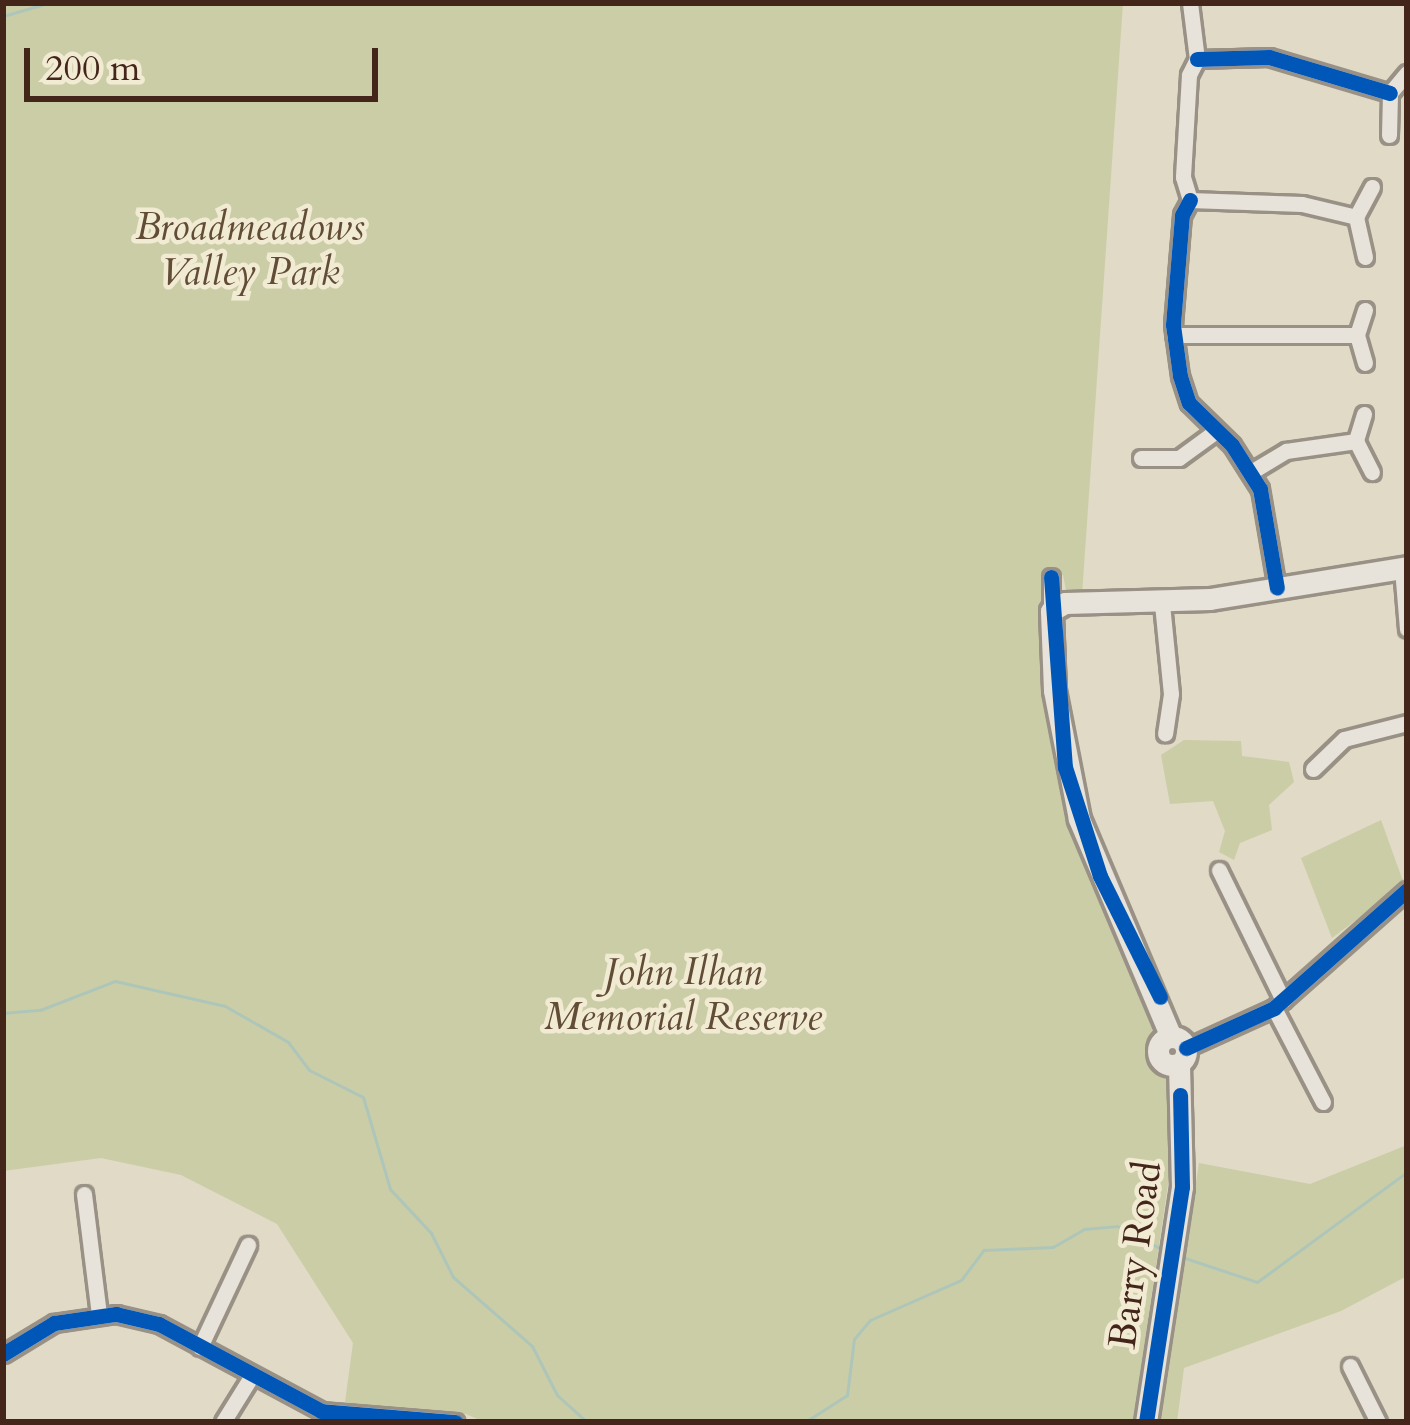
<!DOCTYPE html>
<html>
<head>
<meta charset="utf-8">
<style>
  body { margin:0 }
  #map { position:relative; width:1410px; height:1425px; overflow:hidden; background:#e0dac6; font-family:Cardo,serif }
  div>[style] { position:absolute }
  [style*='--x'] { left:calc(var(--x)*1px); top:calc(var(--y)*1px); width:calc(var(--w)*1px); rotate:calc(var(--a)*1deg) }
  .green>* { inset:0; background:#cbcda7 }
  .stream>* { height:3px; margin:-1.5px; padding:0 1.5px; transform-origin:1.5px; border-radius:1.5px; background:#aec6b9 }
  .roads { filter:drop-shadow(3px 0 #999185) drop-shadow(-3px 0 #999185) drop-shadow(0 3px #999185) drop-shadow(0 -3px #999185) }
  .street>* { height:15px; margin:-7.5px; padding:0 7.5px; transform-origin:7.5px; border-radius:7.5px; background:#e7e3da }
  .secondary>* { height:21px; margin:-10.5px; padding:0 10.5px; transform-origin:10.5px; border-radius:10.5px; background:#e7e3da }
  .secondary>.ring { margin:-10.5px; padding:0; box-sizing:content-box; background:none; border:21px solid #e7e3da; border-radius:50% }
  .cycleway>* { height:15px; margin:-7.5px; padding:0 7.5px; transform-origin:7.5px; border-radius:7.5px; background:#0057b8 }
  span { translate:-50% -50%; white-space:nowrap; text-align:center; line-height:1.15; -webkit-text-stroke:9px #f2ebd3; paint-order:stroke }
  .park-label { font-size:39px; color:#614c36; font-style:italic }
  .street-label { font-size:39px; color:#432519 }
  .frame { position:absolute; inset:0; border:6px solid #432519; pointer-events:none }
  .scale { position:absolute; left:24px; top:48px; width:354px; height:54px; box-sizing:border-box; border:6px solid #432519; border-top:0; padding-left:15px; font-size:36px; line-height:42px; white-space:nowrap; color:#432519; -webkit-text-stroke:9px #f2ebd3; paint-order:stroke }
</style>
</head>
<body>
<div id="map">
  <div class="green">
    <div style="clip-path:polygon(3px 3px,1123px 3px,1082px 595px,1066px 590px,1063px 575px,1044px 575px,1042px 631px,1070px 819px,1154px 1017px,1156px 1061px,1168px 1072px,1174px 1143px,1133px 1422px,484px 1422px,466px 1414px,375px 1410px,345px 1402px,353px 1343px,277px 1224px,181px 1175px,101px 1158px,3px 1171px)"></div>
    <div style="clip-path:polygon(1184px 740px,1241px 741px,1242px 756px,1289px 762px,1294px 782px,1269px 805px,1272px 830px,1240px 843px,1234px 860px,1219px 852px,1225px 831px,1213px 801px,1170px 804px,1161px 755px)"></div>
    <div style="clip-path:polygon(1381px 820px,1404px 884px,1332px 938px,1301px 858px)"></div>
    <div style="clip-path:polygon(1407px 1145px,1407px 1276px,1341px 1311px,1184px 1368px,1177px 1422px,1159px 1422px,1199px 1163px,1310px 1184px)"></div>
  </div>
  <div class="stream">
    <div style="--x:3;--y:16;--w:47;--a:-16.1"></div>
    <div style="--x:3;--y:1013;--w:37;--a:-5"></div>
    <div style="--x:40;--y:1010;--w:80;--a:-21.1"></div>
    <div style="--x:115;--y:981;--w:113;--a:12.8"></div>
    <div style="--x:225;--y:1006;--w:73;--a:29.7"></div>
    <div style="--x:288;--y:1042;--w:35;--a:53"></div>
    <div style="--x:309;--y:1070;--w:60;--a:26.6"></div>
    <div style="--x:363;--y:1097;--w:96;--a:73.6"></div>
    <div style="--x:390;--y:1189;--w:60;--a:47"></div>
    <div style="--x:431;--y:1233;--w:49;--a:63.4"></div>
    <div style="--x:453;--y:1277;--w:105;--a:41.1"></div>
    <div style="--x:532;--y:1346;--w:55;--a:63"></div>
    <div style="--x:557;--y:1395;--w:40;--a:42"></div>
    <div style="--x:1179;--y:1256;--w:82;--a:18.4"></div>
    <div style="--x:1257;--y:1282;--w:186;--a:-36.3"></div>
    <div style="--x:805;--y:1422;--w:50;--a:-32.7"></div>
    <div style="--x:847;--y:1395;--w:56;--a:-82.9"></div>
    <div style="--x:854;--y:1339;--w:25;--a:-50"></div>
    <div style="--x:870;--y:1320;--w:99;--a:-23.7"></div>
    <div style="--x:961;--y:1280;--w:38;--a:-53"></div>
    <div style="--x:984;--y:1250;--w:69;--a:-2.5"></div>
    <div style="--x:1053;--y:1247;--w:36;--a:-30"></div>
    <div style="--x:1084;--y:1229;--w:33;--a:-5"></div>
    <div style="--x:1117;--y:1226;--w:54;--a:27.5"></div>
  </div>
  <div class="roads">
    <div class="street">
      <div style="--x:1190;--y:3;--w:56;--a:82.9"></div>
      <div style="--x:1197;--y:59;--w:18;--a:117"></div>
      <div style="--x:1189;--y:75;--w:102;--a:93.4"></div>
      <div style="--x:1183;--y:177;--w:24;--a:73"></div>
      <div style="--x:1197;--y:59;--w:72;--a:-1.6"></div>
      <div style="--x:1269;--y:57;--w:126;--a:16.6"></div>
      <div style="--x:1389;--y:135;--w:42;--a:-88.6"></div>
      <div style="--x:1390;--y:93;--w:26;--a:-50"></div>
      <div style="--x:1190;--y:200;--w:17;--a:118"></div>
      <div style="--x:1182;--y:215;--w:110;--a:94.7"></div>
      <div style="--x:1173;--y:325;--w:51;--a:82.2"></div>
      <div style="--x:1180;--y:376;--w:28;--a:72"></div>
      <div style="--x:1189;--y:403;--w:60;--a:44.3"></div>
      <div style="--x:1232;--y:445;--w:52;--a:57.5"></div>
      <div style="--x:1260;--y:489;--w:100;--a:80.3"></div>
      <div style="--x:1190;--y:200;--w:112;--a:2"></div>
      <div style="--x:1302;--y:204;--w:56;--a:13.5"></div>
      <div style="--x:1365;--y:257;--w:41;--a:-102.7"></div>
      <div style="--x:1356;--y:217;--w:34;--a:-62"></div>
      <div style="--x:1365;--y:310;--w:26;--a:108"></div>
      <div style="--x:1357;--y:335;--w:29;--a:74"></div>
      <div style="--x:1174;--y:335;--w:183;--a:0"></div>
      <div style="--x:1364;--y:414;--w:28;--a:107"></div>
      <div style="--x:1356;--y:441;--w:35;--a:63"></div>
      <div style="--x:1141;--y:458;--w:38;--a:0"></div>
      <div style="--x:1179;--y:458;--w:46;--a:-36.1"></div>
      <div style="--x:1251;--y:472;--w:41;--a:-31"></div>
      <div style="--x:1286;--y:451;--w:71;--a:-8.1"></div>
      <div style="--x:1402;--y:568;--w:61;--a:85.3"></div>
      <div style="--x:1162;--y:604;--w:90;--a:84.3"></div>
      <div style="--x:1171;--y:694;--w:40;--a:98.5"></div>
      <div style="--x:1051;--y:611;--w:34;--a:-90"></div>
      <div style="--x:1313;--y:769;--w:43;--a:-44.1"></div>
      <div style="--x:1344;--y:739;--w:65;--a:-14.3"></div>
      <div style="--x:1219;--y:870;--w:145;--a:63.8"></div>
      <div style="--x:1274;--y:1008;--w:106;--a:62.5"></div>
      <div style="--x:1186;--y:1048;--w:97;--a:-24.4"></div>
      <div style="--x:1274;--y:1008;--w:178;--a:-41.6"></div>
      <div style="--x:84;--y:1194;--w:121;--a:82.9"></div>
      <div style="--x:200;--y:1347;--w:113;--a:-64.8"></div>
      <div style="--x:3;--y:1354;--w:60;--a:-31.3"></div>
      <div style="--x:54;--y:1323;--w:63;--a:-8.3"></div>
      <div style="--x:116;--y:1314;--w:44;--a:13.1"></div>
      <div style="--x:159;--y:1324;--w:184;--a:28.2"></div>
      <div style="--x:321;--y:1411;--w:135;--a:4.7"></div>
      <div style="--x:1350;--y:1366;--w:63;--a:63.4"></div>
      <div style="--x:223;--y:1422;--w:53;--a:-58.1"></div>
    </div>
    <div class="secondary">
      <div class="ring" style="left:1158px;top:1037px;width:7px;height:7px"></div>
      <div style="--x:1171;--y:1037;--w:237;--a:-112.9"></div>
      <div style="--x:1079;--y:819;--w:131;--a:-101"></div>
      <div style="--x:1054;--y:690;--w:79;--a:-92.2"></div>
      <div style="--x:1051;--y:611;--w:16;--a:-30"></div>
      <div style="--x:1065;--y:603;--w:145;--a:-1.6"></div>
      <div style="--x:1210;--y:599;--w:200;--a:-9.2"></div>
      <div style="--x:1146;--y:1422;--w:238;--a:-81.3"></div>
      <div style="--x:1182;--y:1187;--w:123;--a:-91.4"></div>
    </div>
  </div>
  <div class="cycleway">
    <div style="--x:1197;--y:59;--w:72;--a:-1.6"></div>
    <div style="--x:1269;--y:57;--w:126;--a:16.6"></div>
    <div style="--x:1190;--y:200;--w:17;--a:118"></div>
    <div style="--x:1182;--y:215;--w:110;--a:94.7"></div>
    <div style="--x:1173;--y:325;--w:51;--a:82.2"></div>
    <div style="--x:1180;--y:376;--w:28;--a:72"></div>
    <div style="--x:1189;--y:403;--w:60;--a:44.3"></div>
    <div style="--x:1232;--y:445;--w:52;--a:57.5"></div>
    <div style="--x:1260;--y:489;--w:100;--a:80.3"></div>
    <div style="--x:1051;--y:577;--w:191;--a:85.8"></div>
    <div style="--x:1065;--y:767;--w:114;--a:72.2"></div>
    <div style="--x:1100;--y:876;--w:135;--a:63.6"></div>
    <div style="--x:1186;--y:1048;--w:97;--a:-24.4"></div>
    <div style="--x:1274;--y:1008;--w:178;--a:-41.6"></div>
    <div style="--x:3;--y:1354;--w:60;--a:-31.3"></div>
    <div style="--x:54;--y:1323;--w:63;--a:-8.3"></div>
    <div style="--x:116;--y:1314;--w:44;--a:13.1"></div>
    <div style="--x:159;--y:1324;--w:184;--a:28.2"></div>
    <div style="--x:321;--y:1411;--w:135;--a:4.7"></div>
    <div style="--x:1146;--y:1422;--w:238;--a:-81.3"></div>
    <div style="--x:1182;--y:1187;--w:92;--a:-91.2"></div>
  </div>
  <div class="park-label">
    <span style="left:250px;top:250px">Broadmeadows<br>Valley Park</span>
    <span style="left:683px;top:995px">John Ilhan<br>Memorial Reserve</span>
  </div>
  <div class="street-label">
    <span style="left:1136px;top:1255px;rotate:-82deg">Barry Road</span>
  </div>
  <div class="frame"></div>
  <div class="scale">200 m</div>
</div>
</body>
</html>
